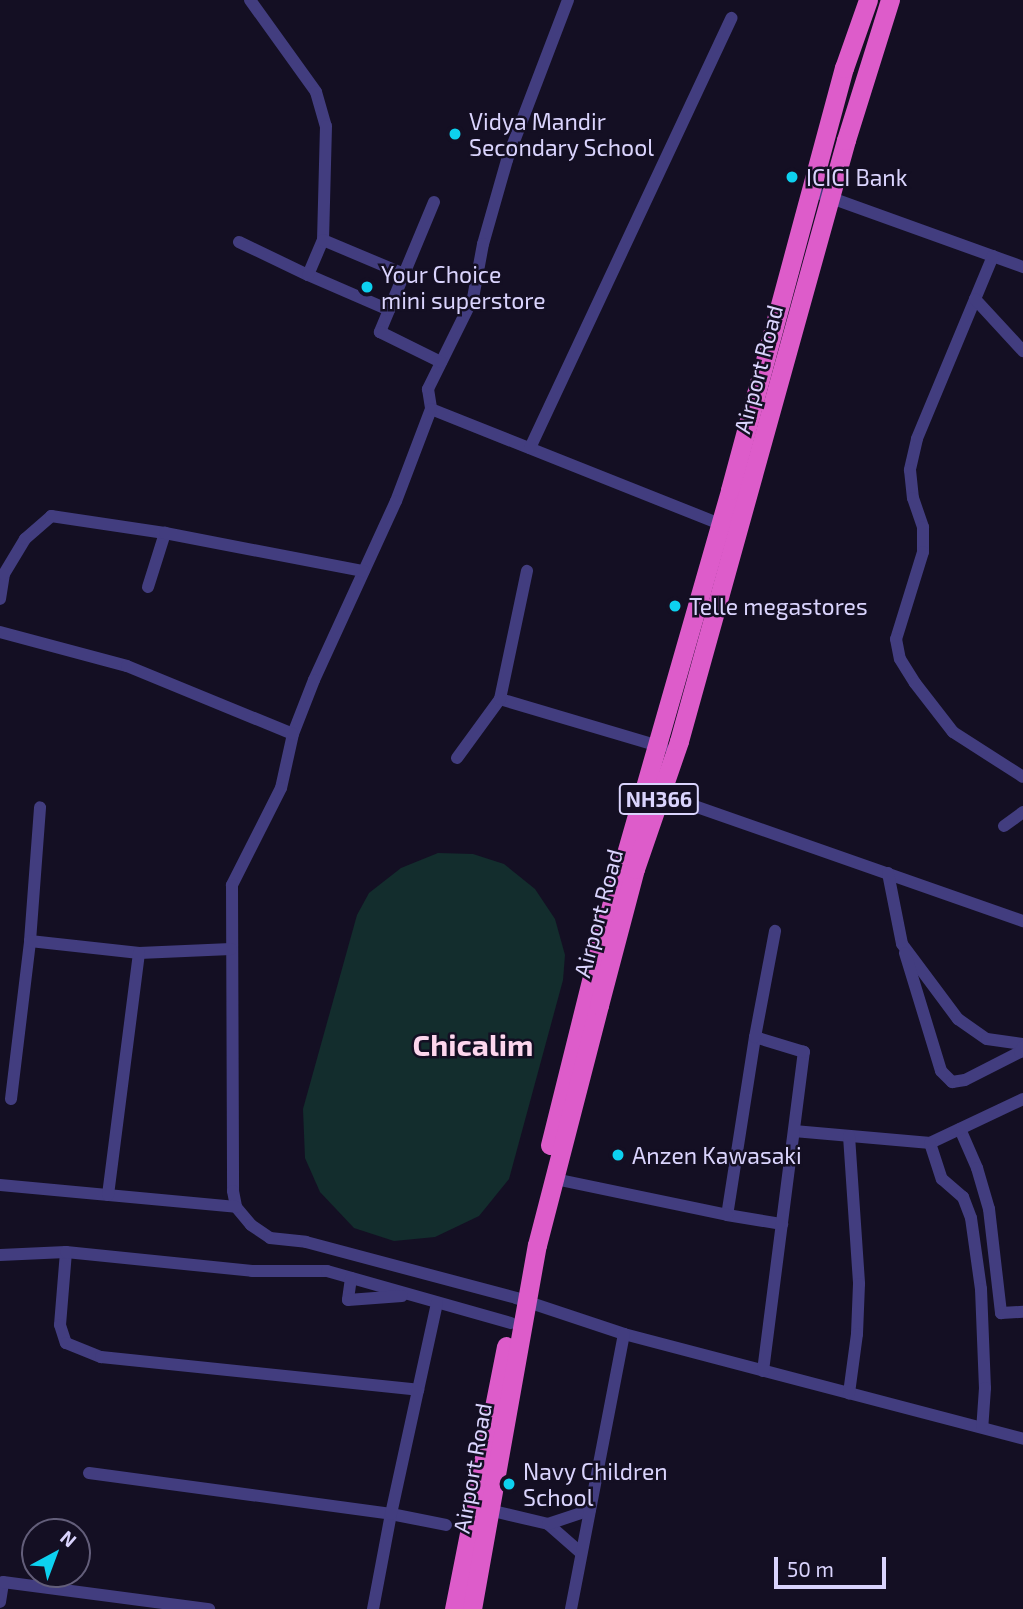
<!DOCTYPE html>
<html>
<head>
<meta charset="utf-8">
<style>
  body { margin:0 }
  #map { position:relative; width:1023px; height:1609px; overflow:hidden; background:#140f23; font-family:"Exo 2",sans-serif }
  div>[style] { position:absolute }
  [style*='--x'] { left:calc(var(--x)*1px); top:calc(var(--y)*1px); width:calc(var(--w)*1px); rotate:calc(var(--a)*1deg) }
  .green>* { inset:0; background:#132d2d }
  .minor>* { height:12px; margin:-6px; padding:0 6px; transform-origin:6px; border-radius:6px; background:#423d7f }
  .trunk>* { height:19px; margin:-9.5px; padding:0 9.5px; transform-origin:9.5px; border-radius:9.5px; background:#dd5cca }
  .dots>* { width:19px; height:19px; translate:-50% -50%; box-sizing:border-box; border:4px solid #140f23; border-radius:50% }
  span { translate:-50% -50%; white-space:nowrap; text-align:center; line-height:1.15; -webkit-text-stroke:5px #140f23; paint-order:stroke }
  .shield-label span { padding:2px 5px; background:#140f23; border:2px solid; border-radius:5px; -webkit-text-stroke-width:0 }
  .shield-label { font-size:21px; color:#dad4fd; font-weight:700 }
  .poi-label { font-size:23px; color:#dad4fd }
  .left { translate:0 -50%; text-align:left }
  .street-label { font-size:23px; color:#dad4fd }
  .district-label { font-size:30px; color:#fdd6ed; font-weight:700 }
  .north { position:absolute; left:21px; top:1518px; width:70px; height:70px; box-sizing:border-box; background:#140f23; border:2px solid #635e7a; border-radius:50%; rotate:41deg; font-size:19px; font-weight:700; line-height:28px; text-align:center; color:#dad4fd }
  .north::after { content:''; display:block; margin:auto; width:24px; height:32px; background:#0dd1ef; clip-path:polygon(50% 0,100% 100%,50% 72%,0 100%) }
  .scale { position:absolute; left:774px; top:1557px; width:112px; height:32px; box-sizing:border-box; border:4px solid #dad4fd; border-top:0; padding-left:9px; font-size:21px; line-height:24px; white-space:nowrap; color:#dad4fd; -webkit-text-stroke:5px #140f23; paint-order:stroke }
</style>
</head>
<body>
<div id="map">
  <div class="green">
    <div style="clip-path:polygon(438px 853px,473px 854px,504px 864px,535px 889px,555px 919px,565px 955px,563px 980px,509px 1179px,479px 1216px,435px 1237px,394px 1241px,354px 1228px,320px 1192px,305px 1158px,303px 1109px,357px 915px,369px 893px,401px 868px)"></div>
  </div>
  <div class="minor">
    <div style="--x:250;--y:0;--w:113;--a:54.3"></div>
    <div style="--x:316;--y:92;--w:35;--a:74"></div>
    <div style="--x:326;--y:126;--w:114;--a:91.5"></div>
    <div style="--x:568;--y:0;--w:171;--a:110.9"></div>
    <div style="--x:507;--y:160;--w:87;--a:105.9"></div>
    <div style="--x:483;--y:244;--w:55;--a:100.5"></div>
    <div style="--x:473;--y:298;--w:102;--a:116.3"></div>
    <div style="--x:428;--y:389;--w:20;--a:81"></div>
    <div style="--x:431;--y:409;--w:311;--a:21.7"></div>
    <div style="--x:823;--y:195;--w:213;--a:19.8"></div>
    <div style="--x:434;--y:202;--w:141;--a:112.6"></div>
    <div style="--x:380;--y:332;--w:68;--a:26.2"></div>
    <div style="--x:239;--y:242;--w:76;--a:25.6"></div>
    <div style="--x:993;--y:256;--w:198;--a:112.6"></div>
    <div style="--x:917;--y:439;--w:32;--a:103"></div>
    <div style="--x:910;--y:470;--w:28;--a:84"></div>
    <div style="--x:913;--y:498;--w:31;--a:71"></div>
    <div style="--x:923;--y:527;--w:25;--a:90"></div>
    <div style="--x:923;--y:552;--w:91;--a:107.2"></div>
    <div style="--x:896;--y:639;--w:20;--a:79"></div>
    <div style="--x:900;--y:659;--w:28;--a:58"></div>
    <div style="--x:915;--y:683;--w:62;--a:52.2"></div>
    <div style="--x:953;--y:732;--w:83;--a:32.7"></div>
    <div style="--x:975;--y:299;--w:71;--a:47.3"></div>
    <div style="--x:389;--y:310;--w:88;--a:-156.6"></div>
    <div style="--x:308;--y:275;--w:38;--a:-67"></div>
    <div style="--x:323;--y:240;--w:88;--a:22.8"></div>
    <div style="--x:431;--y:409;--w:98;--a:110.8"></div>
    <div style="--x:396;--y:501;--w:197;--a:114.6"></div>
    <div style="--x:314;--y:680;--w:58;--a:111.3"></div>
    <div style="--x:293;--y:734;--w:55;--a:102.5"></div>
    <div style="--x:281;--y:788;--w:109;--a:116.8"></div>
    <div style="--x:232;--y:885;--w:306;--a:89.8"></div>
    <div style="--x:233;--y:1191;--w:16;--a:79"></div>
    <div style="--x:236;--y:1207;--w:23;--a:50"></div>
    <div style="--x:251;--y:1225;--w:23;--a:34"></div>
    <div style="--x:270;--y:1238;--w:36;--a:6"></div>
    <div style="--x:306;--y:1242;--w:217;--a:14.9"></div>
    <div style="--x:516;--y:1298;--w:114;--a:18.4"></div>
    <div style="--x:624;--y:1334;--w:413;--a:14.7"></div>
    <div style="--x:530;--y:448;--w:475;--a:-64.9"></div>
    <div style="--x:148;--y:587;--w:57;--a:-72.5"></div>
    <div style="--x:0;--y:599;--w:25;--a:-81"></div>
    <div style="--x:4;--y:574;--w:41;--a:-59"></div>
    <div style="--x:25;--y:539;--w:35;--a:-41"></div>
    <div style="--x:51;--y:516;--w:115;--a:8.5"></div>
    <div style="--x:165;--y:533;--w:202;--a:10.9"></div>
    <div style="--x:0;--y:632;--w:131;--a:15"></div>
    <div style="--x:127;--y:666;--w:179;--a:22.3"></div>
    <div style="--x:500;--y:699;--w:169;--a:16.5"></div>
    <div style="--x:457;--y:758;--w:73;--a:-53.9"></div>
    <div style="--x:500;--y:699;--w:131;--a:-78.1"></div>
    <div style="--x:660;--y:794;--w:385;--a:19.3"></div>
    <div style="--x:1004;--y:826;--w:24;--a:-36"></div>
    <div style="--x:888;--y:873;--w:72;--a:78.8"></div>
    <div style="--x:902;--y:944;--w:94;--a:53.3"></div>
    <div style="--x:958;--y:1019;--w:35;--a:35"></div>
    <div style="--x:987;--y:1039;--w:36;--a:8"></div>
    <div style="--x:30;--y:941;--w:134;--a:-85.7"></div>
    <div style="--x:905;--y:953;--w:123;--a:73"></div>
    <div style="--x:941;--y:1071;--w:16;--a:45"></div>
    <div style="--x:952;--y:1082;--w:13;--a:-9"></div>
    <div style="--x:965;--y:1080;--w:62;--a:-27"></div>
    <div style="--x:1020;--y:1052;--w:6;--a:-59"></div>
    <div style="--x:755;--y:1037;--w:180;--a:98.9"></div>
    <div style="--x:727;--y:1215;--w:56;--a:9.3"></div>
    <div style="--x:11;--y:1099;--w:159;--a:-83.1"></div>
    <div style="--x:30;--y:941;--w:110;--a:6.3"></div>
    <div style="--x:139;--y:953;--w:92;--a:-2.5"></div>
    <div style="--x:960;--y:1129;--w:43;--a:66.4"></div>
    <div style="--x:977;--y:1168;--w:43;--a:73.7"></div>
    <div style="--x:989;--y:1209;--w:105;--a:83.4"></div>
    <div style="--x:1001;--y:1313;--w:22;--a:-3"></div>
    <div style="--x:794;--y:1131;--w:137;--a:5"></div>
    <div style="--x:930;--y:1143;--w:103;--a:-25.3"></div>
    <div style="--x:849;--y:1136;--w:148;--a:86.1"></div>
    <div style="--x:859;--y:1284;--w:50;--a:92.3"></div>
    <div style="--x:857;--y:1334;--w:60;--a:97.7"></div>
    <div style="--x:930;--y:1143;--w:38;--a:72"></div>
    <div style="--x:942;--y:1179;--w:28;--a:41"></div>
    <div style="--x:963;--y:1197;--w:22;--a:69"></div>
    <div style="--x:971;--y:1218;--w:72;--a:82"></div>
    <div style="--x:981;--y:1289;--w:99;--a:87.7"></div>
    <div style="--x:985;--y:1388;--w:39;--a:94"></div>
    <div style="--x:555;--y:1179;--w:176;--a:11.8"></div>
    <div style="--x:0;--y:1185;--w:237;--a:5.3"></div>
    <div style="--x:108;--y:1195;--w:244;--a:-82.7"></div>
    <div style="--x:66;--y:1252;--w:73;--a:94.7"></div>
    <div style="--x:60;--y:1325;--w:19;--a:72"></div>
    <div style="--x:66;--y:1343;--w:38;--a:22"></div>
    <div style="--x:101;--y:1357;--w:319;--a:5.9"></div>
    <div style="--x:0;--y:1255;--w:66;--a:-2.6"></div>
    <div style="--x:66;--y:1252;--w:187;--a:5.8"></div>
    <div style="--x:252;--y:1271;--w:75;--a:0"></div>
    <div style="--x:327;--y:1271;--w:191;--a:15.8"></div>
    <div style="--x:351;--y:1278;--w:22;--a:98"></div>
    <div style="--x:348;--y:1300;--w:54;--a:-4.2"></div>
    <div style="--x:763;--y:1371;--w:322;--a:-82.7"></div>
    <div style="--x:804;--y:1052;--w:51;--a:-163"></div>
    <div style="--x:755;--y:1037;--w:108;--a:-79.3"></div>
    <div style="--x:89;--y:1473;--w:305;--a:7.7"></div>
    <div style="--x:391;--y:1514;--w:56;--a:11.3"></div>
    <div style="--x:489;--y:1510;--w:61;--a:13.3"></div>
    <div style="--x:548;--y:1524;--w:44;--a:41.3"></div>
    <div style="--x:548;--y:1524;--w:44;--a:-18.4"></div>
    <div style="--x:0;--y:1602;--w:20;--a:-81"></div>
    <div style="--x:3;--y:1582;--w:208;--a:7.5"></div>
    <div style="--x:373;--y:1609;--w:97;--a:-79.3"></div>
    <div style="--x:391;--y:1514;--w:216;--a:-77.7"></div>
    <div style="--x:571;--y:1609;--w:280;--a:-79.1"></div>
  </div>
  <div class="trunk">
    <div style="--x:550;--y:1145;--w:207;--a:-76"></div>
    <div style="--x:600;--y:944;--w:472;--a:-74"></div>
    <div style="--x:730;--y:490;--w:437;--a:-74.9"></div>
    <div style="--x:844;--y:68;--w:72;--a:-70.6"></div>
    <div style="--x:454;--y:1609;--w:268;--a:-78.8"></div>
    <div style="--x:472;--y:1609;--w:370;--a:-79.9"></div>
    <div style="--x:537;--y:1245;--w:248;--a:-75.5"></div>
    <div style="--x:599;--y:1005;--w:141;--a:-75.2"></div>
    <div style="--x:635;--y:869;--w:135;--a:-71"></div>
    <div style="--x:679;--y:741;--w:624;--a:-74.47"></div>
    <div style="--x:846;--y:140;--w:147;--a:-72.6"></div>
  </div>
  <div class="dots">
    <div style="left:455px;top:134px;background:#0dd1ef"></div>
    <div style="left:792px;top:177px;background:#0dd1ef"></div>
    <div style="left:367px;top:287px;background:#0dd1ef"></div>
    <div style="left:675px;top:606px;background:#0dd1ef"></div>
    <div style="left:618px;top:1155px;background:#0dd1ef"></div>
    <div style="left:509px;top:1484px;background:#0dd1ef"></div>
  </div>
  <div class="shield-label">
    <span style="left:659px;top:799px">NH366</span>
  </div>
  <div class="poi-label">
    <span class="left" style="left:469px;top:134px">Vidya Mandir<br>Secondary School</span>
    <span class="left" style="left:806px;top:177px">ICICI Bank</span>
    <span class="left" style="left:381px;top:287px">Your Choice<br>mini superstore</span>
    <span class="left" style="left:689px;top:606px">Telle megastores</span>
    <span class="left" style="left:632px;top:1155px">Anzen Kawasaki</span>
    <span class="left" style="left:523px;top:1484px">Navy Children<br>School</span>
  </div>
  <div class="street-label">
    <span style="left:758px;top:369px;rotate:-75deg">Airport Road</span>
    <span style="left:598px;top:913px;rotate:-75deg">Airport Road</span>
    <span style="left:472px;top:1468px;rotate:-80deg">Airport Road</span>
  </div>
  <div class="district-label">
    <span style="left:473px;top:1044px">Chicalim</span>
  </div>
  <div class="north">N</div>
  <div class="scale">50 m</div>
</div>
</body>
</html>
